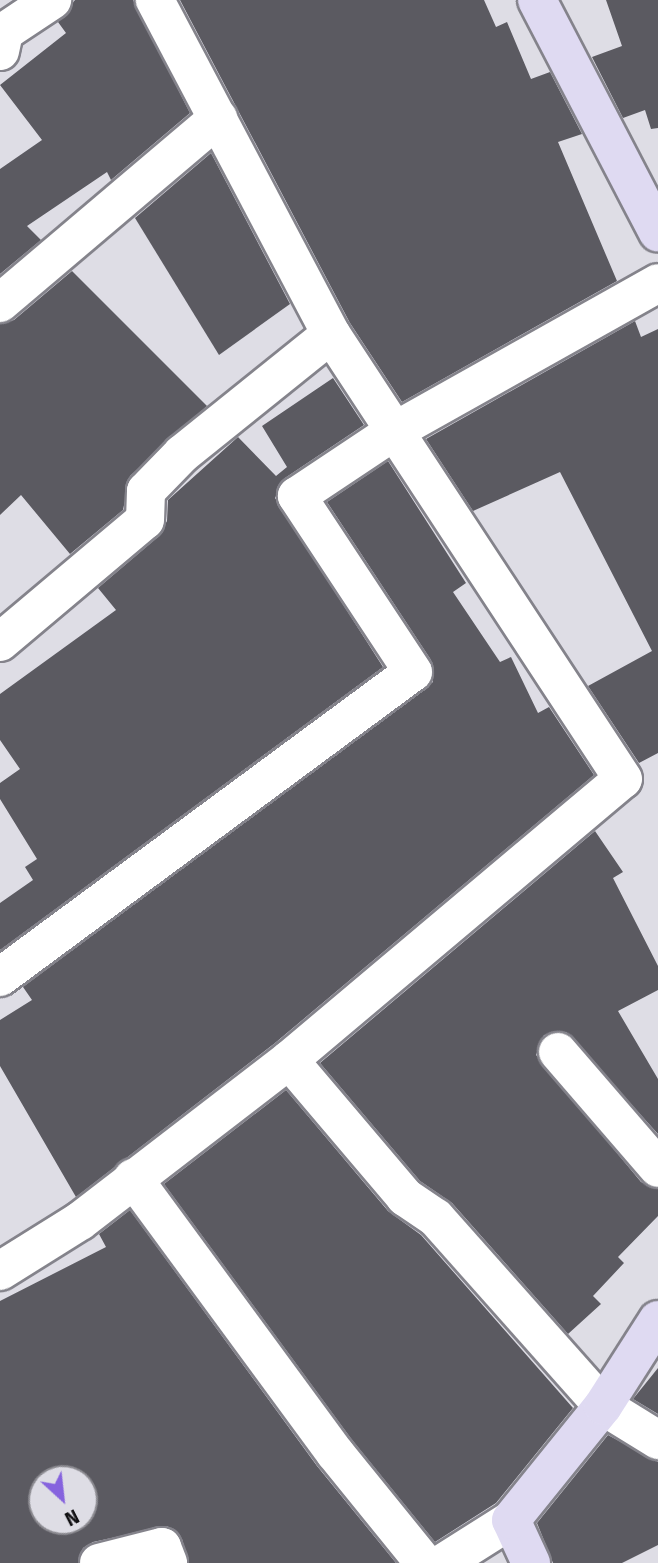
<!DOCTYPE html>
<html>
<head>
<meta charset="utf-8">
<style>
  body { margin:0 }
  #map { position:relative; width:658px; height:1563px; overflow:hidden; background:#dedde5; font-family:"Fira Sans",sans-serif }
  div>[style] { position:absolute }
  [style*='--x'] { left:calc(var(--x)*1px); top:calc(var(--y)*1px); width:calc(var(--w)*1px); rotate:calc(var(--a)*1deg) }
  .building>* { inset:0; background:#5b5a61 }
  .roads { filter:drop-shadow(2px 0 #84838b) drop-shadow(-2px 0 #84838b) drop-shadow(0 2px #84838b) drop-shadow(0 -2px #84838b) }
  .street>* { height:38px; margin:-19px; padding:0 19px; transform-origin:19px; border-radius:19px; background:#fff }
  .secondary>* { height:38px; margin:-19px; padding:0 19px; transform-origin:19px; border-radius:19px; background:#dfdaf2 }
  span { translate:-50% -50%; white-space:nowrap; text-align:center; line-height:1.15; -webkit-text-stroke:7px #dedde5; paint-order:stroke }
  .north { position:absolute; left:28px; top:1465px; width:70px; height:70px; box-sizing:border-box; background:#dedde5; border:2px solid #8c8b91; border-radius:50%; rotate:153deg; font-size:19px; font-weight:700; line-height:28px; text-align:center; color:#121114 }
  .north::after { content:''; display:block; margin:auto; width:24px; height:32px; background:#8663de; clip-path:polygon(50% 0,100% 100%,50% 72%,0 100%) }
</style>
</head>
<body>
<div id="map">
  <div class="building">
    <div style="clip-path:polygon(75px 0,133px 0,190px 113px,111px 180px,107px 172px,27px 226px,41px 240px,0 274px,0 169px,42px 140px,0 85px,66px 33px,58px 22px)"></div>
    <div style="clip-path:polygon(180px 0,484px 0,496px 27px,507px 22px,531px 79px,550px 72px,582px 134px,558px 142px,617px 281px,402px 402px,350px 323px)"></div>
    <div style="clip-path:polygon(606px 0,658px 0,658px 128px,651px 129px,645px 110px,623px 118px,592px 57px,622px 46px)"></div>
    <div style="clip-path:polygon(211px 153px,290px 304px,219px 355px,135px 218px)"></div>
    <div style="clip-path:polygon(72px 271px,207px 406px,130px 476px,123px 510px,70px 554px,21px 495px,0 515px,0 324px,14px 320px)"></div>
    <div style="clip-path:polygon(635px 321px,641px 337px,658px 329px,658px 753px,639px 763px,588px 686px,652px 651px,560px 472px,473px 511px,426px 439px)"></div>
    <div style="clip-path:polygon(333px 378px,364px 425px,285px 478px,275px 498px,383px 667px,0 950px,0 903px,33px 880px,25px 867px,37px 859px,0 799px,0 783px,20px 769px,0 740px,0 694px,116px 610px,98px 588px,159px 536px,167px 521px,168px 500px,238px 437px,276px 476px,287px 467px,262px 426px)"></div>
    <div style="clip-path:polygon(388px 461px,466px 583px,453px 592px,500px 662px,511px 657px,538px 713px,549px 707px,594px 775px,275px 1043px,76px 1197px,0 1066px,0 1020px,32px 1000px,23px 987px,433px 682px,431px 660px,327px 502px)"></div>
    <div style="clip-path:polygon(595px 831px,623px 872px,613px 878px,658px 966px,658px 990px,618px 1011px,658px 1079px,658px 1134px,566px 1032px,544px 1035px,536px 1055px,641px 1182px,658px 1189px,658px 1216px,618px 1257px,624px 1263px,593px 1296px,601px 1304px,568px 1334px,452px 1203px,420px 1181px,320px 1063px)"></div>
    <div style="clip-path:polygon(286px 1090px,388px 1211px,421px 1235px,573px 1408px,496px 1503px,435px 1542px,352px 1440px,164px 1184px)"></div>
    <div style="clip-path:polygon(evenodd,130px 1210px,317px 1466px,396px 1563px,189px 1563px,182px 1539px,167px 1526px,93px 1542px,83px 1548px,78px 1563px,0 1563px,0 1301px,106px 1247px,99px 1234px,130px 1210px,42px 1479px,84px 1479px,84px 1521px,42px 1521px,42px 1479px)"></div>
    <div style="clip-path:polygon(658px 1368px,658px 1414px,633px 1399px)"></div>
    <div style="clip-path:polygon(608px 1435px,658px 1462px,658px 1545px,622px 1563px,553px 1563px,537px 1523px)"></div>
  </div>
  <div class="roads">
    <div class="street">
      <div style="--x:0;--y:51;--w:19;--a:-78"></div>
      <div style="--x:4;--y:32;--w:58;--a:-33.7"></div>
      <div style="--x:0;--y:303;--w:286;--a:-40.3"></div>
      <div style="--x:0;--y:642;--w:189;--a:-40.1"></div>
      <div style="--x:145;--y:520;--w:29;--a:-88"></div>
      <div style="--x:146;--y:491;--w:52;--a:-45.8"></div>
      <div style="--x:182;--y:454;--w:191;--a:-38.8"></div>
      <div style="--x:0;--y:977;--w:513;--a:-36.45"></div>
      <div style="--x:413;--y:672;--w:211;--a:-123.4"></div>
      <div style="--x:297;--y:496;--w:115;--a:-33.7"></div>
      <div style="--x:393;--y:432;--w:304;--a:-29.3"></div>
      <div style="--x:558;--y:1052;--w:153;--a:49.2"></div>
      <div style="--x:289;--y:1060;--w:180;--a:49.7"></div>
      <div style="--x:405;--y:1197;--w:37;--a:34"></div>
      <div style="--x:436;--y:1218;--w:251;--a:48.4"></div>
      <div style="--x:603;--y:1406;--w:65;--a:31.7"></div>
      <div style="--x:133;--y:1178;--w:341;--a:53.7"></div>
      <div style="--x:335;--y:1453;--w:141;--a:51"></div>
      <div style="--x:0;--y:1271;--w:94;--a:-32"></div>
      <div style="--x:80;--y:1221;--w:264;--a:-37.6"></div>
      <div style="--x:289;--y:1060;--w:436;--a:-40.1"></div>
      <div style="--x:623;--y:779;--w:532;--a:-123.27"></div>
      <div style="--x:331;--y:334;--w:378;--a:-117.8"></div>
      <div style="--x:99;--y:1563;--w:65;--a:-14.3"></div>
      <div style="--x:162;--y:1547;--w:17;--a:69"></div>
      <div style="--x:443;--y:1563;--w:80;--a:-32.3"></div>
    </div>
    <div class="secondary">
      <div style="--x:537;--y:0;--w:262;--a:62.5"></div>
      <div style="--x:531;--y:1563;--w:47;--a:-114.9"></div>
      <div style="--x:511;--y:1520;--w:146;--a:-51.1"></div>
      <div style="--x:603;--y:1406;--w:102;--a:-57.4"></div>
    </div>
  </div>
  <div class="north">N</div>
</div>
</body>
</html>
